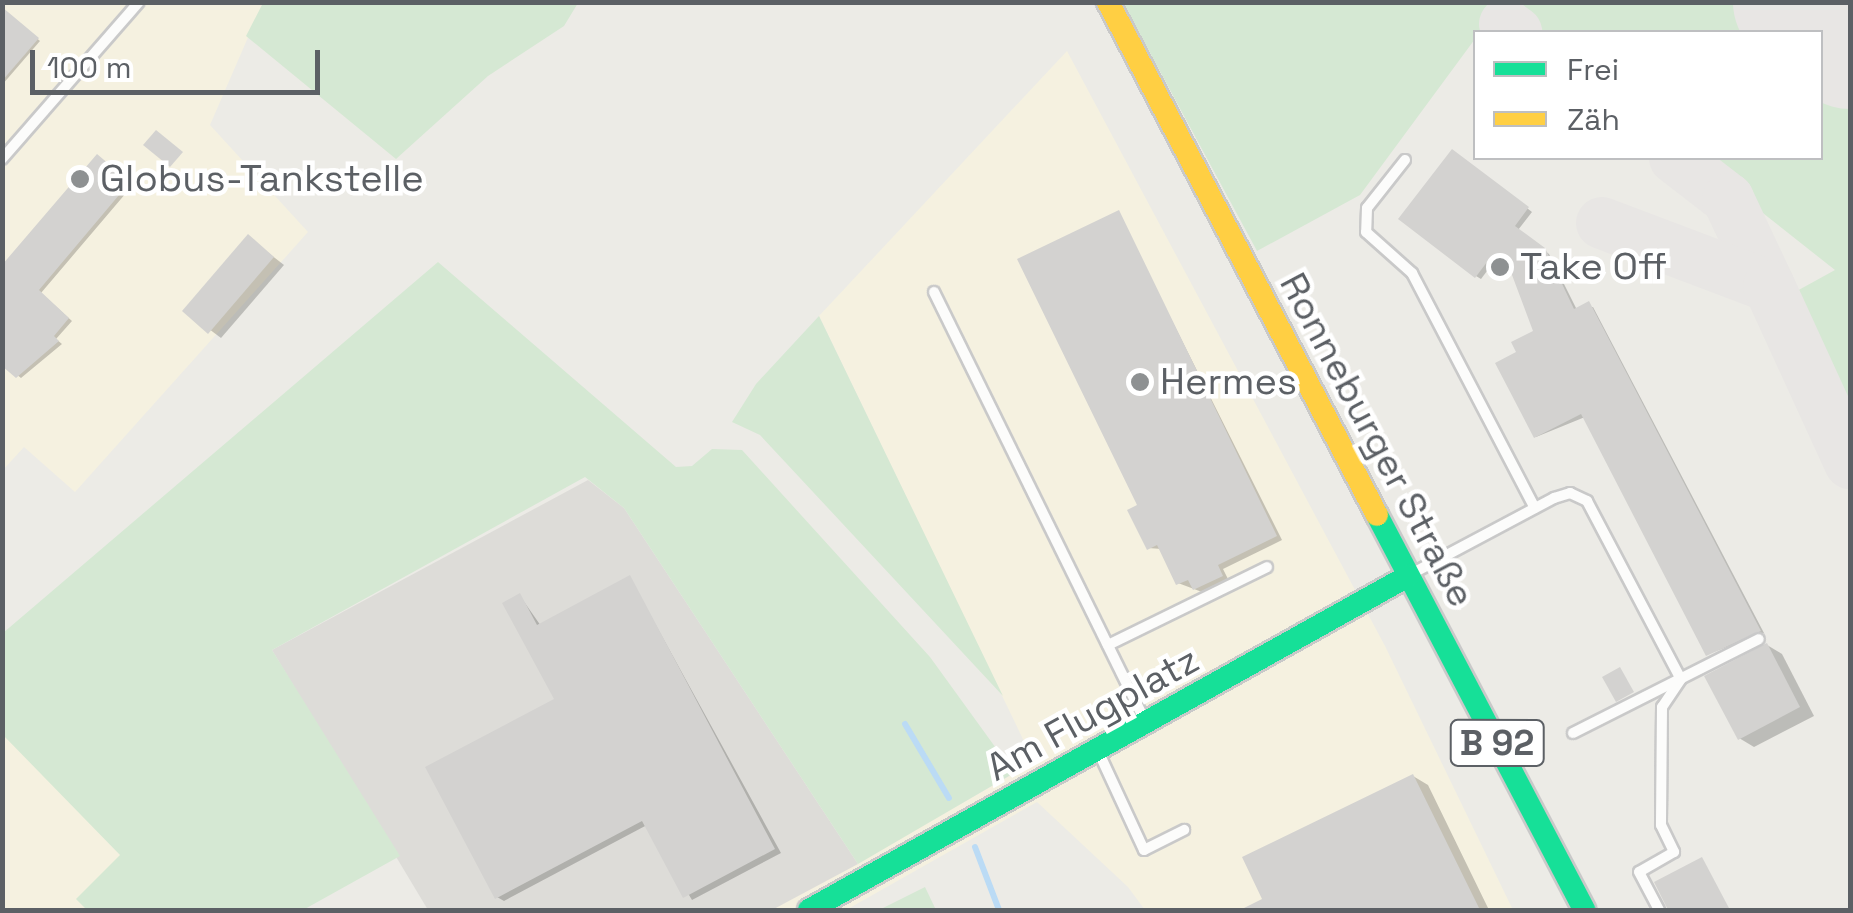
<!DOCTYPE html>
<html>
<head>
<meta charset="utf-8">
<style>
  body { margin:0 }
  #map { position:relative; width:1853px; height:913px; overflow:hidden; background:#ecebe6; font-family:"Space Grotesk",sans-serif }
  div>[style] { position:absolute }
  [style*='--x'] { left:calc(var(--x)*1px); top:calc(var(--y)*1px); width:calc(var(--w)*1px); rotate:calc(var(--a)*1deg) }
  .commercial>* { inset:0; background:#f5f1e0 }
  .industrial>* { inset:0; background:#dddcd8 }
  .green>* { inset:0; background:#d5e8d3 }
  .shadow>* { inset:0; background:#0003 }
  .stream>* { height:6px; margin:-3px; padding:0 3px; transform-origin:3px; border-radius:3px; background:#bbdbf5 }
  .taxiway>* { height:52px; margin:-26px; padding:0 26px; transform-origin:26px; border-radius:26px; background:#e8e6e4 }
  .runway>* { height:130px; margin:-65px; padding:0 65px; transform-origin:65px; border-radius:65px; background:#e8e6e4 }
  .building>* { inset:0; background:#d3d2d0 }
  .roads { filter:drop-shadow(2px 0 #c9c9c9) drop-shadow(-2px 0 #c9c9c9) drop-shadow(0 2px #c9c9c9) drop-shadow(0 -2px #c9c9c9) }
  .lane>* { height:10px; margin:-5px; padding:0 5px; transform-origin:5px; border-radius:5px; background:#fcfcfb }
  .fast>* { height:22px; margin:-11px; padding:0 11px; transform-origin:11px; border-radius:11px; background:#16e098 }
  .slow>* { height:22px; margin:-11px; padding:0 11px; transform-origin:11px; border-radius:11px; background:#ffcf43 }
  .dots>* { width:28px; height:28px; translate:-50% -50%; box-sizing:border-box; border:5px solid #fff; border-radius:50% }
  span { translate:-50% -50%; white-space:nowrap; text-align:center; line-height:1.15; -webkit-text-stroke:9px #fff; paint-order:stroke }
  .shield-label span { padding:2px 8px; background:#fff; border:2px solid; border-radius:8px; -webkit-text-stroke-width:0 }
  .shield-label { font-size:35px; color:#5c6065; font-weight:700 }
  .poi-label { font-size:38px; color:#5c6065 }
  .left { translate:0 -50%; text-align:left }
  .street-label { font-size:38px; color:#5c6065 }
  .frame { position:absolute; inset:0; border:5px solid #5c6065; pointer-events:none }
  .legend { position:absolute; left:1473px; top:30px; width:350px; height:130px; box-sizing:border-box; background:#fff; border:2px solid #bebfc1; margin:0; padding:12px 18px; list-style:none; font-size:30px; color:#5c6065 }
  .legend li { display:flex; align-items:center; gap:20px; height:50px }
  .legend b { width:50px; border:2px solid #bebfc1 }
  .scale { position:absolute; left:30px; top:50px; width:290px; height:45px; box-sizing:border-box; border:5px solid #5c6065; border-top:0; padding-left:12px; font-size:30px; line-height:35px; white-space:nowrap; color:#5c6065; -webkit-text-stroke:8px #fff; paint-order:stroke }
</style>
</head>
<body>
<div id="map">
  <div class="commercial">
    <div style="clip-path:polygon(3px 3px,263px 3px,210px 125px,308px 232px,75px 492px,24px 447px,3px 470px)"></div>
    <div style="clip-path:polygon(1067px 51px,1385px 646px,1513px 910px,1145px 910px,1128px 887px,1037px 802px,846px 910px,428px 910px,400px 856px,588px 480px,857px 863px,1034px 762px,819px 316px)"></div>
    <div style="clip-path:polygon(3px 633px,200px 910px,3px 910px)"></div>
  </div>
  <div class="industrial">
    <div style="clip-path:polygon(588px 480px,624px 508px,858px 864px,772px 910px,428px 910px,272px 650px)"></div>
  </div>
  <div class="green">
    <div style="clip-path:polygon(1740px 2px,1778px 32px,1535px 32px,1500px 5px,1360px 195px,1257px 251px,1123px 3px)"></div>
    <div style="clip-path:polygon(263px 3px,263px 2px,578px 3px,564px 26px,488px 76px,396px 159px,246px 36px)"></div>
    <div style="clip-path:polygon(1821px 66px,1850px 89px,1850px 433px,1796px 321px,1795px 292px,1835px 270px,1693px 158px,1820px 158px)"></div>
    <div style="clip-path:polygon(438px 262px,676px 467px,692px 466px,712px 449px,742px 450px,930px 657px,1014px 773px,858px 864px,624px 508px,585px 477px,272px 650px,400px 856px,303px 910px,87px 910px,76px 899px,120px 855px,3px 735px,3px 633px)"></div>
    <div style="clip-path:polygon(819px 316px,1003px 696px,760px 435px,732px 422px,756px 384px)"></div>
    <div style="clip-path:polygon(925px 887px,936px 910px,879px 910px)"></div>
  </div>
  <div class="shadow">
    <div style="clip-path:polygon(2px 9px,40px 41px,2px 85px)"></div>
    <div style="clip-path:polygon(1458px 155px,1532px 212px,1518px 230px,1549px 254px,1577px 310px,1593px 307px,1764px 633px,1708px 654px,1585px 417px,1536px 437px,1520px 353px,1536px 332px,1514px 274px,1496px 259px,1481px 279px,1476px 276px)"></div>
    <div style="clip-path:polygon(102px 160px,132px 186px,41px 293px,72px 321px,56px 339px,62px 344px,21px 378px,2px 363px)"></div>
    <div style="clip-path:polygon(1118px 213px,1282px 540px,1223px 569px,1228px 579px,1202px 592px,1178px 583px,1162px 549px,1148px 548px)"></div>
    <div style="clip-path:polygon(248px 237px,284px 265px,221px 338px,185px 311px)"></div>
    <div style="clip-path:polygon(630px 578px,781px 853px,692px 900px,647px 825px,504px 901px,497px 897px,557px 700px,520px 596px,541px 626px)"></div>
    <div style="clip-path:polygon(1767px 645px,1782px 654px,1814px 716px,1754px 747px,1739px 738px)"></div>
    <div style="clip-path:polygon(1413px 776px,1428px 785px,1489px 910px,1245px 910px,1266px 900px)"></div>
  </div>
  <div class="stream">
    <div style="--x:905;--y:724;--w:86;--a:59.3"></div>
    <div style="--x:975;--y:847;--w:67;--a:69.1"></div>
  </div>
  <div class="taxiway">
    <div style="--x:1505;--y:24;--w:14;--a:36"></div>
    <div style="--x:1675;--y:158;--w:67;--a:37.7"></div>
    <div style="--x:1728;--y:199;--w:96;--a:64.8"></div>
    <div style="--x:1602;--y:223;--w:178;--a:20.7"></div>
    <div style="--x:1769;--y:286;--w:195;--a:65.4"></div>
  </div>
  <div class="runway">
    <div style="--x:1798;--y:2;--w:67;--a:38.9"></div>
  </div>
  <div class="building">
    <div style="clip-path:polygon(2px 7px,39px 38px,2px 81px)"></div>
    <div style="clip-path:polygon(156px 130px,183px 152px,170px 167px,143px 145px)"></div>
    <div style="clip-path:polygon(1452px 149px,1529px 207px,1515px 226px,1545px 248px,1574px 309px,1589px 301px,1761px 631px,1706px 656px,1581px 414px,1534px 438px,1495px 363px,1516px 352px,1511px 342px,1533px 331px,1512px 275px,1490px 258px,1475px 278px,1398px 219px)"></div>
    <div style="clip-path:polygon(97px 154px,130px 182px,39px 290px,69px 318px,54px 336px,59px 341px,16px 378px,2px 366px,2px 265px)"></div>
    <div style="clip-path:polygon(1119px 210px,1277px 536px,1218px 565px,1223px 576px,1193px 590px,1188px 580px,1176px 585px,1157px 545px,1147px 550px,1127px 510px,1137px 505px,1017px 259px)"></div>
    <div style="clip-path:polygon(248px 234px,274px 257px,208px 334px,182px 311px)"></div>
    <div style="clip-path:polygon(630px 575px,775px 849px,683px 898px,642px 821px,495px 899px,425px 767px,554px 699px,502px 603px,520px 593px,537px 625px)"></div>
    <div style="clip-path:polygon(1767px 643px,1800px 707px,1738px 740px,1704px 676px)"></div>
    <div style="clip-path:polygon(1620px 667px,1634px 692px,1616px 702px,1602px 677px)"></div>
    <div style="clip-path:polygon(1413px 774px,1480px 910px,1240px 910px,1262px 899px,1242px 857px)"></div>
    <div style="clip-path:polygon(1702px 857px,1730px 910px,1668px 910px,1654px 882px)"></div>
  </div>
  <div class="roads">
    <div class="lane">
      <div style="--x:2;--y:159;--w:208;--a:-48.9"></div>
      <div style="--x:1405;--y:160;--w:61;--a:128.4"></div>
      <div style="--x:1367;--y:208;--w:24;--a:92"></div>
      <div style="--x:1366;--y:232;--w:62;--a:41.7"></div>
      <div style="--x:1412;--y:273;--w:265;--a:62.4"></div>
      <div style="--x:934;--y:292;--w:475;--a:63.8"></div>
      <div style="--x:1413;--y:573;--w:160;--a:-28"></div>
      <div style="--x:1554;--y:498;--w:17;--a:-17"></div>
      <div style="--x:1570;--y:493;--w:19;--a:25"></div>
      <div style="--x:1587;--y:501;--w:201;--a:62.2"></div>
      <div style="--x:1681;--y:679;--w:34;--a:124"></div>
      <div style="--x:1662;--y:707;--w:118;--a:90.5"></div>
      <div style="--x:1661;--y:825;--w:30;--a:64"></div>
      <div style="--x:1674;--y:852;--w:40;--a:150.3"></div>
      <div style="--x:1639;--y:872;--w:43;--a:62.2"></div>
      <div style="--x:1108;--y:645;--w:177;--a:-26.1"></div>
      <div style="--x:1573;--y:733;--w:208;--a:-26.8"></div>
      <div style="--x:1099;--y:753;--w:107;--a:65.1"></div>
      <div style="--x:1144;--y:850;--w:45;--a:-26.6"></div>
    </div>
    <div class="fast">
      <div style="--x:1377;--y:515;--w:446;--a:62.3"></div>
      <div style="--x:809;--y:910;--w:686;--a:-29.14"></div>
    </div>
    <div class="slow">
      <div style="--x:1108;--y:2;--w:579;--a:62.33"></div>
    </div>
  </div>
  <div class="dots">
    <div style="left:80px;top:179px;background:#8e9192"></div>
    <div style="left:1500px;top:267px;background:#8e9192"></div>
    <div style="left:1140px;top:382px;background:#8e9192"></div>
  </div>
  <div class="shield-label">
    <span style="left:1497px;top:743px">B 92</span>
  </div>
  <div class="poi-label">
    <span class="left" style="left:100px;top:179px">Globus-Tankstelle</span>
    <span class="left" style="left:1520px;top:267px">Take Off</span>
    <span class="left" style="left:1160px;top:382px">Hermes</span>
  </div>
  <div class="street-label">
    <span style="left:1377px;top:440px;rotate:62deg">Ronneburger Straße</span>
    <span style="left:1093px;top:714px;rotate:-29deg">Am Flugplatz</span>
  </div>
  <div class="frame"></div>
  <ul class="legend">
  <li><b style="height:12px;background:#16e098"></b>Frei</li>
  <li><b style="height:12px;background:#ffcf43"></b>Zäh</li>
  </ul>
  <div class="scale">100 m</div>
</div>
</body>
</html>
